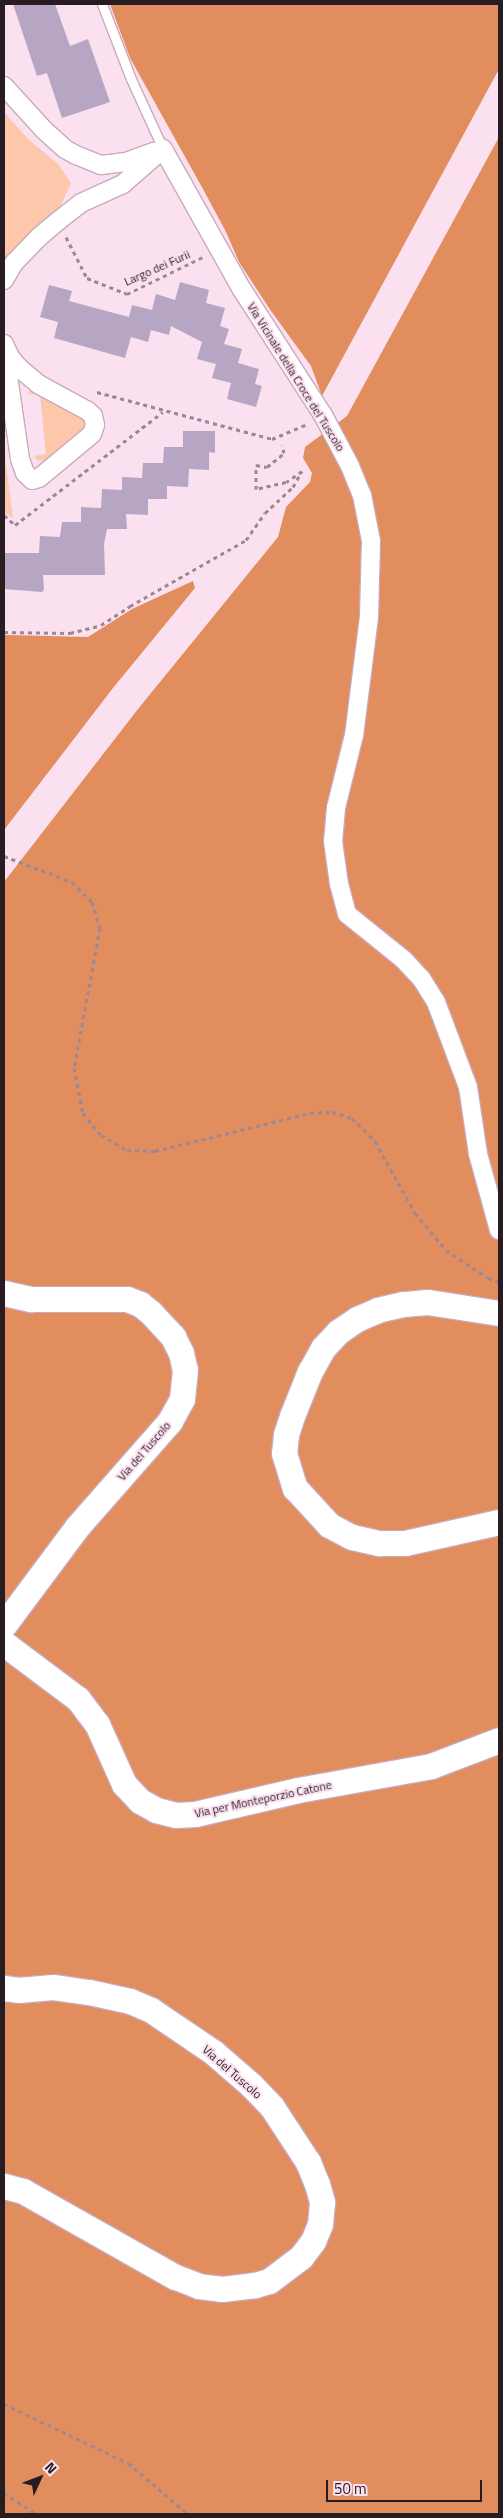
<!DOCTYPE html>
<html>
<head>
<meta charset="utf-8">
<style>
  body { margin:0 }
  #map { position:relative; width:503px; height:2518px; overflow:hidden; background:#fbe0ef; font-family:"Titillium Web",sans-serif }
  div>[style] { position:absolute }
  [style*='--x'] { left:calc(var(--x)*1px); top:calc(var(--y)*1px); width:calc(var(--w)*1px); rotate:calc(var(--a)*1deg) }
  .green>* { inset:0; background:#fdc7ab }
  .forest>* { inset:0; background:#e28d5e }
  .building>* { inset:0; background:#b6a6c3 }
  .path>* { height:3px; margin-top:-1.5px; transform-origin:0; background:repeating-linear-gradient(90deg,#9c8893 0 4px,transparent 0 8px) }
  .roads { filter:drop-shadow(1px 0 #c9aabb) drop-shadow(-1px 0 #c9aabb) drop-shadow(0 1px #c9aabb) drop-shadow(0 -1px #c9aabb) }
  .lane>* { height:9px; margin:-4.5px; padding:0 4.5px; transform-origin:4.5px; border-radius:4.5px; background:#fff }
  .street>* { height:18px; margin:-9px; padding:0 9px; transform-origin:9px; border-radius:9px; background:#fff }
  .secondary>* { height:25px; margin:-12.5px; padding:0 12.5px; transform-origin:12.5px; border-radius:12.5px; background:#fff }
  span { translate:-50% -50%; white-space:nowrap; text-align:center; line-height:1.15; -webkit-text-stroke:4px #fbe0ef; paint-order:stroke }
  .street-label { font-size:12px; color:#281c23 }
  .frame { position:absolute; inset:0; border:5px solid #281c23; pointer-events:none }
  .north { position:absolute; left:15px; top:2453px; width:50px; height:50px; -webkit-text-stroke:4px #fbe0ef; paint-order:stroke; rotate:47deg; font-size:14px; font-weight:700; line-height:20px; text-align:center; color:#281c23 }
  .north::after { content:''; display:block; margin:auto; width:18px; height:22px; background:#281c23; clip-path:polygon(50% 0,100% 100%,50% 72%,0 100%) }
  .scale { position:absolute; left:326px; top:2480px; width:156px; height:22px; box-sizing:border-box; border:2px solid #281c23; border-top:0; padding-left:6px; font-size:15px; line-height:18px; white-space:nowrap; color:#281c23; -webkit-text-stroke:4px #fbe0ef; paint-order:stroke }
</style>
</head>
<body>
<div id="map">
  <div class="green">
    <div style="clip-path:polygon(4px 112px,29px 140px,59px 165px,71px 183px,61px 205px,4px 267px)"></div>
    <div style="clip-path:polygon(30px 389px,35px 389px,82px 414px,87px 424px,84px 431px,46px 460px,38px 461px,34px 456px,46px 454px,40px 395px,28px 394px)"></div>
    <div style="clip-path:polygon(4px 450px,13px 519px,4px 511px)"></div>
  </div>
  <div class="forest">
    <div style="clip-path:polygon(110px 4px,499px 4px,499px 69px,322px 396px,311px 366px,271px 311px,239px 262px,226px 232px,203px 189px,130px 58px)"></div>
    <div style="clip-path:polygon(499px 137px,499px 2514px,4px 2514px,4px 882px,138px 709px,278px 537px,286px 507px,310px 482px,312px 473px,303px 458px,305px 447px,347px 416px)"></div>
    <div style="clip-path:polygon(193px 581px,195px 588px,113px 688px,4px 830px,4px 635px,88px 637px,132px 609px)"></div>
  </div>
  <div class="building">
    <div style="clip-path:polygon(13px 4px,55px 4px,70px 46px,88px 39px,110px 102px,62px 118px,47px 73px,37px 76px)"></div>
    <div style="clip-path:polygon(180px 282px,209px 290px,206px 303px,225px 308px,220px 326px,229px 329px,224px 344px,242px 349px,238px 363px,259px 369px,255px 384px,262px 386px,256px 407px,227px 399px,231px 383px,212px 378px,216px 364px,197px 359px,202px 342px,171px 326px,169px 335px,151px 330px,148px 342px,131px 337px,125px 358px,54px 338px,58px 322px,40px 317px,49px 285px,72px 291px,69px 301px,129px 317px,132px 305px,152px 310px,156px 294px,175px 300px)"></div>
    <div style="clip-path:polygon(183px 431px,215px 431px,215px 453px,209px 452px,209px 470px,189px 469px,188px 487px,167px 486px,167px 499px,148px 499px,148px 515px,126px 514px,127px 529px,107px 529px,104px 544px,105px 575px,43px 575px,44px 590px,42px 592px,4px 589px,4px 553px,39px 553px,40px 536px,60px 537px,62px 522px,81px 522px,81px 507px,101px 508px,102px 489px,122px 490px,122px 477px,142px 478px,143px 463px,163px 463px,164px 447px,183px 447px)"></div>
  </div>
  <div class="path">
    <div style="--x:66;--y:237;--w:46;--a:62.9"></div>
    <div style="--x:87;--y:278;--w:43;--a:21.8"></div>
    <div style="--x:127;--y:294;--w:85;--a:-26"></div>
    <div style="--x:97;--y:392;--w:181;--a:15"></div>
    <div style="--x:272;--y:439;--w:38;--a:-23"></div>
    <div style="--x:4;--y:515;--w:15;--a:42"></div>
    <div style="--x:15;--y:525;--w:186;--a:-37.4"></div>
    <div style="--x:4;--y:632;--w:66;--a:0.9"></div>
    <div style="--x:70;--y:633;--w:32;--a:-14"></div>
    <div style="--x:101;--y:625;--w:35;--a:-33"></div>
    <div style="--x:130;--y:606;--w:133;--a:-29.6"></div>
    <div style="--x:246;--y:540;--w:33;--a:-55"></div>
    <div style="--x:265;--y:513;--w:38;--a:-43"></div>
    <div style="--x:293;--y:487;--w:18;--a:-61"></div>
    <div style="--x:302;--y:471;--w:19;--a:145"></div>
    <div style="--x:286;--y:482;--w:31;--a:167"></div>
    <div style="--x:256;--y:489;--w:24;--a:-90"></div>
    <div style="--x:256;--y:465;--w:11;--a:10"></div>
    <div style="--x:267;--y:467;--w:22;--a:-39"></div>
    <div style="--x:284;--y:453;--w:8;--a:-104"></div>
    <div style="--x:4;--y:856;--w:73;--a:20.9"></div>
    <div style="--x:72;--y:882;--w:28;--a:45"></div>
    <div style="--x:92;--y:902;--w:27;--a:73"></div>
    <div style="--x:100;--y:928;--w:142;--a:100.5"></div>
    <div style="--x:74;--y:1068;--w:46;--a:78.7"></div>
    <div style="--x:83;--y:1113;--w:28;--a:51"></div>
    <div style="--x:101;--y:1135;--w:30;--a:30"></div>
    <div style="--x:127;--y:1150;--w:28;--a:2"></div>
    <div style="--x:155;--y:1151;--w:160;--a:-13.8"></div>
    <div style="--x:310;--y:1113;--w:22;--a:-3"></div>
    <div style="--x:332;--y:1112;--w:21;--a:17"></div>
    <div style="--x:352;--y:1118;--w:33;--a:45"></div>
    <div style="--x:375;--y:1141;--w:82;--a:60.9"></div>
    <div style="--x:415;--y:1213;--w:48;--a:50"></div>
    <div style="--x:446;--y:1250;--w:50;--a:33.7"></div>
    <div style="--x:488;--y:1278;--w:12;--a:20"></div>
    <div style="--x:4;--y:2404;--w:137;--a:25.4"></div>
    <div style="--x:128;--y:2463;--w:79;--a:40.4"></div>
    <div style="--x:4;--y:2493;--w:38;--a:33"></div>
  </div>
  <div class="roads">
    <div class="lane">
      <div style="--x:102;--y:4;--w:80;--a:68.9"></div>
      <div style="--x:131;--y:79;--w:77;--a:65.4"></div>
    </div>
    <div class="street">
      <div style="--x:4;--y:86;--w:59;--a:47.7"></div>
      <div style="--x:44;--y:130;--w:28;--a:42"></div>
      <div style="--x:65;--y:149;--w:13;--a:29"></div>
      <div style="--x:76;--y:155;--w:27;--a:22"></div>
      <div style="--x:101;--y:165;--w:25;--a:-7"></div>
      <div style="--x:126;--y:162;--w:30;--a:-20"></div>
      <div style="--x:163;--y:149;--w:159;--a:60.7"></div>
      <div style="--x:241;--y:288;--w:151;--a:57.2"></div>
      <div style="--x:323;--y:415;--w:58;--a:62.1"></div>
      <div style="--x:350;--y:466;--w:31;--a:68"></div>
      <div style="--x:362;--y:495;--w:47;--a:78.9"></div>
      <div style="--x:371;--y:541;--w:76;--a:91.5"></div>
      <div style="--x:369;--y:617;--w:119;--a:97.2"></div>
      <div style="--x:354;--y:735;--w:75;--a:103.9"></div>
      <div style="--x:336;--y:808;--w:33;--a:95"></div>
      <div style="--x:333;--y:841;--w:43;--a:82.1"></div>
      <div style="--x:339;--y:884;--w:31;--a:75"></div>
      <div style="--x:347;--y:914;--w:73;--a:38.9"></div>
      <div style="--x:404;--y:960;--w:25;--a:47"></div>
      <div style="--x:421;--y:978;--w:28;--a:58"></div>
      <div style="--x:436;--y:1002;--w:91;--a:69.4"></div>
      <div style="--x:468;--y:1087;--w:68;--a:81.5"></div>
      <div style="--x:478;--y:1154;--w:79;--a:74.6"></div>
      <div style="--x:4;--y:280;--w:20;--a:-60"></div>
      <div style="--x:14;--y:263;--w:36;--a:-46"></div>
      <div style="--x:39;--y:237;--w:25;--a:-40"></div>
      <div style="--x:58;--y:221;--w:29;--a:-38"></div>
      <div style="--x:81;--y:203;--w:46;--a:-24.3"></div>
      <div style="--x:123;--y:184;--w:53;--a:-41.2"></div>
      <div style="--x:4;--y:344;--w:14;--a:65"></div>
      <div style="--x:10;--y:357;--w:13;--a:51"></div>
      <div style="--x:18;--y:367;--w:26;--a:40"></div>
      <div style="--x:38;--y:384;--w:57;--a:28.4"></div>
      <div style="--x:88;--y:411;--w:7;--a:45"></div>
      <div style="--x:93;--y:416;--w:9;--a:77"></div>
      <div style="--x:95;--y:425;--w:9;--a:108"></div>
      <div style="--x:92;--y:434;--w:69;--a:140.3"></div>
      <div style="--x:39;--y:478;--w:7;--a:164"></div>
      <div style="--x:32;--y:480;--w:10;--a:-135"></div>
      <div style="--x:25;--y:473;--w:15;--a:-110"></div>
      <div style="--x:20;--y:459;--w:112;--a:-98.2"></div>
    </div>
    <div class="secondary">
      <div style="--x:4;--y:1293;--w:28;--a:13"></div>
      <div style="--x:31;--y:1299;--w:96;--a:0"></div>
      <div style="--x:127;--y:1299;--w:14;--a:21"></div>
      <div style="--x:140;--y:1304;--w:14;--a:39"></div>
      <div style="--x:151;--y:1313;--w:33;--a:47"></div>
      <div style="--x:173;--y:1337;--w:18;--a:63"></div>
      <div style="--x:181;--y:1353;--w:17;--a:77"></div>
      <div style="--x:185;--y:1370;--w:29;--a:96"></div>
      <div style="--x:182;--y:1399;--w:25;--a:119"></div>
      <div style="--x:170;--y:1421;--w:141;--a:131.3"></div>
      <div style="--x:77;--y:1527;--w:122;--a:126.7"></div>
      <div style="--x:499;--y:1313;--w:73;--a:-171.3"></div>
      <div style="--x:427;--y:1302;--w:24;--a:175"></div>
      <div style="--x:403;--y:1304;--w:26;--a:167"></div>
      <div style="--x:378;--y:1310;--w:23;--a:157"></div>
      <div style="--x:357;--y:1319;--w:23;--a:146"></div>
      <div style="--x:338;--y:1332;--w:22;--a:133"></div>
      <div style="--x:323;--y:1348;--w:26;--a:119"></div>
      <div style="--x:310;--y:1371;--w:48;--a:111.8"></div>
      <div style="--x:292;--y:1416;--w:20;--a:108"></div>
      <div style="--x:286;--y:1435;--w:18;--a:96"></div>
      <div style="--x:284;--y:1453;--w:37;--a:73"></div>
      <div style="--x:295;--y:1488;--w:50;--a:47.4"></div>
      <div style="--x:329;--y:1525;--w:26;--a:28"></div>
      <div style="--x:352;--y:1537;--w:28;--a:13"></div>
      <div style="--x:379;--y:1543;--w:26;--a:0"></div>
      <div style="--x:405;--y:1543;--w:96;--a:-12.6"></div>
      <div style="--x:4;--y:1646;--w:2;--a:-27"></div>
      <div style="--x:6;--y:1645;--w:90;--a:36.9"></div>
      <div style="--x:78;--y:1699;--w:31;--a:53"></div>
      <div style="--x:97;--y:1724;--w:66;--a:65.8"></div>
      <div style="--x:124;--y:1784;--w:23;--a:47"></div>
      <div style="--x:140;--y:1801;--w:18;--a:29"></div>
      <div style="--x:156;--y:1810;--w:21;--a:14"></div>
      <div style="--x:176;--y:1815;--w:19;--a:-3"></div>
      <div style="--x:195;--y:1814;--w:106;--a:-13.1"></div>
      <div style="--x:298;--y:1790;--w:135;--a:-10.2"></div>
      <div style="--x:431;--y:1766;--w:73;--a:-20.9"></div>
      <div style="--x:4;--y:1988;--w:14;--a:8"></div>
      <div style="--x:18;--y:1990;--w:35;--a:-5"></div>
      <div style="--x:53;--y:1987;--w:36;--a:8"></div>
      <div style="--x:89;--y:1992;--w:42;--a:12.4"></div>
      <div style="--x:130;--y:2001;--w:23;--a:23"></div>
      <div style="--x:151;--y:2010;--w:75;--a:34.1"></div>
      <div style="--x:213;--y:2052;--w:50;--a:41"></div>
      <div style="--x:251;--y:2085;--w:30;--a:46"></div>
      <div style="--x:272;--y:2107;--w:66;--a:56.8"></div>
      <div style="--x:308;--y:2162;--w:24;--a:68"></div>
      <div style="--x:317;--y:2184;--w:19;--a:74"></div>
      <div style="--x:322;--y:2202;--w:22;--a:95"></div>
      <div style="--x:320;--y:2224;--w:18;--a:112"></div>
      <div style="--x:313;--y:2241;--w:20;--a:127"></div>
      <div style="--x:301;--y:2257;--w:40;--a:143"></div>
      <div style="--x:269;--y:2281;--w:15;--a:164"></div>
      <div style="--x:255;--y:2285;--w:33;--a:173"></div>
      <div style="--x:222;--y:2289;--w:23;--a:-173"></div>
      <div style="--x:199;--y:2286;--w:26;--a:-159"></div>
      <div style="--x:175;--y:2277;--w:175;--a:-150.5"></div>
      <div style="--x:23;--y:2191;--w:20;--a:-165"></div>
    </div>
  </div>
  <div class="street-label">
    <span style="left:157px;top:268px;rotate:-24deg">Largo dei Furii</span>
    <span style="left:296px;top:377px;rotate:58deg">Via Vicinale della Croce del Tuscolo</span>
    <span style="left:144px;top:1451px;rotate:-49deg">Via del Tuscolo</span>
    <span style="left:263px;top:1799px;rotate:-12deg">Via per Monteporzio Catone</span>
    <span style="left:232px;top:2072px;rotate:41deg">Via del Tuscolo</span>
  </div>
  <div class="frame"></div>
  <div class="north">N</div>
  <div class="scale">50 m</div>
</div>
</body>
</html>
